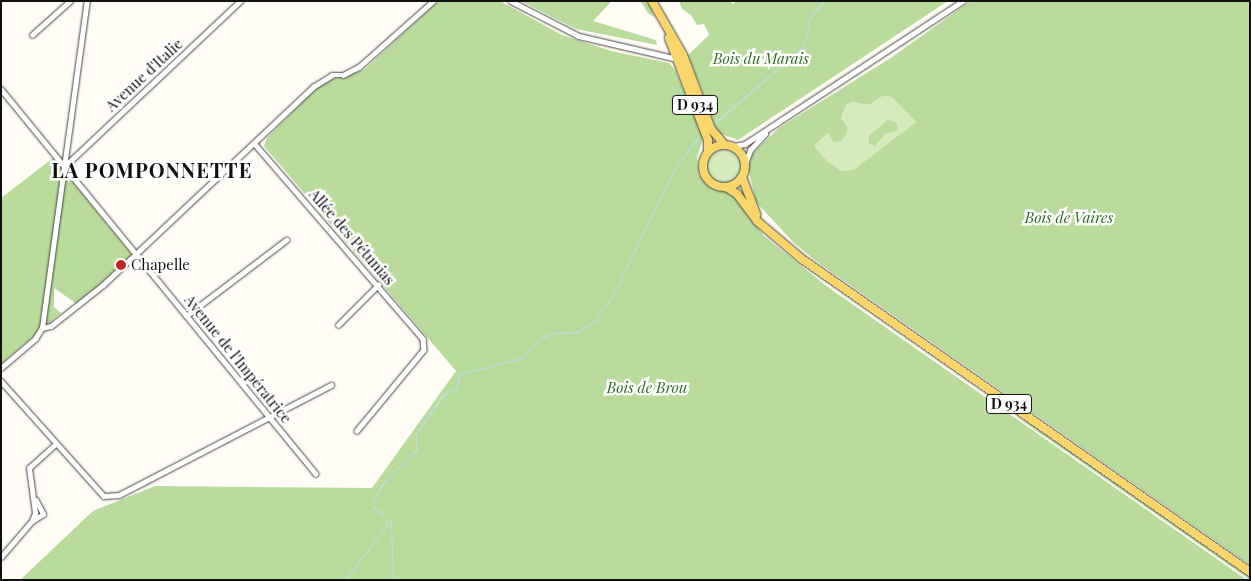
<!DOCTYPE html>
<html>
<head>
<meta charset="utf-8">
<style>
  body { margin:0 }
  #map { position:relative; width:1251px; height:581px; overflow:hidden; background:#fffdf5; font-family:"Playfair Display",serif }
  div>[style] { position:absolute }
  .green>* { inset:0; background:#d5ebbd }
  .round { border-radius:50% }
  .forest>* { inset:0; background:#b9dc9c }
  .stream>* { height:1px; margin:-0.5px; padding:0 0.5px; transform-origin:0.5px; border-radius:0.5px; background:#b9e0f7 }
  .roads { filter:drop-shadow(0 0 1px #444) drop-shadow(0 0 1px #444) }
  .minor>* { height:4.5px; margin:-2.25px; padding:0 2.25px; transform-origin:2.25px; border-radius:2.25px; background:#fff }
  .primary>* { height:8px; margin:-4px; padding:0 4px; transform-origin:4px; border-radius:4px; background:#f9d66b }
  .primary>.ring { margin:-4px; padding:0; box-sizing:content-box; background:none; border:8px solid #f9d66b; border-radius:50% }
  .dots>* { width:14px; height:14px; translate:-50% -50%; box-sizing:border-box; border:2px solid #fff; border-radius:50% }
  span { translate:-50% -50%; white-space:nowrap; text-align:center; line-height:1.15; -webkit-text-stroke:5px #fff; paint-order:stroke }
  .shield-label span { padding:1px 4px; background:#fff; border:1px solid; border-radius:4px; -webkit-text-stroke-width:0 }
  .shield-label { font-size:14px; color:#111; font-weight:700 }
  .park-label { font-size:15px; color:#2f6b1f; font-style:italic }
  .street-label { font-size:15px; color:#111 }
  .poi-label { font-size:15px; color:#111 }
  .left { translate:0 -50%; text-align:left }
  .district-label { font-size:20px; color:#111; font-weight:700; letter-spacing:1px }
  .frame { position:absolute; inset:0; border:2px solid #111; pointer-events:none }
</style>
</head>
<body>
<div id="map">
  <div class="green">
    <i style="clip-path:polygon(883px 96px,892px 97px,916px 122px,853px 170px,842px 171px,828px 162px,814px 146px,828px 133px,841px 141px,846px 135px,848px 127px,841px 118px,846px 105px,852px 102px,869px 105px)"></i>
    <i class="round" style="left:706px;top:147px;width:36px;height:36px"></i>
    <i style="clip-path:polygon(1015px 416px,1035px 426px,1250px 575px,1250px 580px)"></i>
  </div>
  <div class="forest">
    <i style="clip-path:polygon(438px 1px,500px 1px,562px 35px,611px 51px,669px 63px,675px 70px,704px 136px,697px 157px,699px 175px,707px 183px,733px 194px,764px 236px,825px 285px,1247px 580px,20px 580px,93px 511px,155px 486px,372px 488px,456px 371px,264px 146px,267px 138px,317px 87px,330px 80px,364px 70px)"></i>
    <i style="clip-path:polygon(521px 1px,612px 1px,593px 21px,656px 40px,657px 45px,576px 29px)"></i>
    <i style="clip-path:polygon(640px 1px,649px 1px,654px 17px,648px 13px)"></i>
    <i style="clip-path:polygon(679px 1px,729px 1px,733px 4px,736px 1px,948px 1px,738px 140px,718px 133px,688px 55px,709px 35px,704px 24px,697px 25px,691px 15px,682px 9px)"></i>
    <i style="clip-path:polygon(evenodd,971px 1px,1250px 1px,1250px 565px,816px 261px,793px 242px,756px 202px,748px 168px,752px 154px,779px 128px,892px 57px,971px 1px,883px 96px,892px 97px,916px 122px,853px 170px,842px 171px,828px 162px,814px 146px,828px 133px,834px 142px,841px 141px,846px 135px,848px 127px,841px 118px,846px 105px,852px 102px,869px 105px,883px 96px)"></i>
    <i style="clip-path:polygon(888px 120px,897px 123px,897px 131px,885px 134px,875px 146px,869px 144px,869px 136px)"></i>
    <i style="clip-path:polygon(53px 158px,133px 256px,77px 304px,54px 288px,54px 307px,61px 313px,1px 364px,1px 198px)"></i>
  </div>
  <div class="stream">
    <i style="left:716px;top:122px;width:116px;rotate:-40.8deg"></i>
    <i style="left:804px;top:46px;width:29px;rotate:-78deg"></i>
    <i style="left:810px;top:18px;width:22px;rotate:-51deg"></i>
    <i style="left:374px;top:499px;width:20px;rotate:-60deg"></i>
    <i style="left:384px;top:482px;width:45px;rotate:-45deg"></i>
    <i style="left:416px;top:450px;width:16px;rotate:-90deg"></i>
    <i style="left:416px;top:434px;width:47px;rotate:-55.3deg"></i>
    <i style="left:443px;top:395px;width:15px;rotate:-28deg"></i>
    <i style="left:456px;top:388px;width:15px;rotate:-74deg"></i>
    <i style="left:460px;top:374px;width:64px;rotate:-14.5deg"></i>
    <i style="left:522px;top:358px;width:28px;rotate:-45deg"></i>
    <i style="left:542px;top:338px;width:12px;rotate:-24deg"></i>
    <i style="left:553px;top:333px;width:25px;rotate:-2deg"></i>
    <i style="left:578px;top:332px;width:19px;rotate:-35deg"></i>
    <i style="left:594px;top:321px;width:30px;rotate:-53deg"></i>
    <i style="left:612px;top:297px;width:144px;rotate:-64deg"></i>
    <i style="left:675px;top:168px;width:38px;rotate:-53deg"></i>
    <i style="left:372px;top:506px;width:16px;rotate:38deg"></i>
    <i style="left:391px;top:522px;width:56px;rotate:88deg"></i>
    <i style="left:393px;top:578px;width:5px;rotate:22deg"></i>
    <i style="left:345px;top:580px;width:76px;rotate:-52.5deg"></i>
  </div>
  <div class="roads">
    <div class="minor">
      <i style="left:511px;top:1px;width:76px;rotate:27.2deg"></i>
      <i style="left:579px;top:36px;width:102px;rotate:13.1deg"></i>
      <i style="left:32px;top:35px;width:51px;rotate:-41.8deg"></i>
      <i style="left:1px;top:89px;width:497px;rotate:50.7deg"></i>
      <i style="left:254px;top:143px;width:259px;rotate:49.2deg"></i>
      <i style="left:423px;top:339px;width:11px;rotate:85deg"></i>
      <i style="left:424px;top:350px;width:105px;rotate:129.6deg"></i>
      <i style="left:733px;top:146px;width:12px;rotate:-9deg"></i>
      <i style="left:745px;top:144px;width:261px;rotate:-33.3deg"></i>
      <i style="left:745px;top:164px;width:15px;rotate:-70deg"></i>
      <i style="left:750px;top:150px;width:22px;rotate:-47deg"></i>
      <i style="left:64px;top:167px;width:242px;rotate:-43.3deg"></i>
      <i style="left:186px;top:316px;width:126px;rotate:-37.2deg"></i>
      <i style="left:338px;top:325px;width:57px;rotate:-45deg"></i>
      <i style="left:42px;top:328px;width:9px;rotate:-13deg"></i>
      <i style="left:51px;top:326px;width:66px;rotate:-38.3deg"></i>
      <i style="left:103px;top:285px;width:289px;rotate:-43.3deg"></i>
      <i style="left:313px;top:87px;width:22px;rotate:-32deg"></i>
      <i style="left:332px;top:75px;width:11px"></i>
      <i style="left:343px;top:75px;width:18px;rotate:-27deg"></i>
      <i style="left:359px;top:67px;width:99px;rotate:-41.7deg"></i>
      <i style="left:1px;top:368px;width:45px;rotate:-40.5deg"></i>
      <i style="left:35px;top:339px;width:13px;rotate:-58deg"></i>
      <i style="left:42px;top:328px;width:330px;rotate:-82.2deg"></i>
      <i style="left:1px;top:381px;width:154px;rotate:48.2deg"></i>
      <i style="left:104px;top:496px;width:15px;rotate:-4deg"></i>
      <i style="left:119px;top:495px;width:239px;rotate:-27.4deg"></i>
      <i style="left:32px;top:521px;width:13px;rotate:-32deg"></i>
      <i style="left:43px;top:514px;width:15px;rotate:-118deg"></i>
      <i style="left:1px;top:557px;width:48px;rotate:-49.3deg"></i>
      <i style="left:32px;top:521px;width:9px;rotate:-69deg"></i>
      <i style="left:35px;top:513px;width:45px;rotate:-97.6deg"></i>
      <i style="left:29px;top:468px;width:36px;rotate:-42deg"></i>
    </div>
    <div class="primary">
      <i style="left:652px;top:1px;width:62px;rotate:60.1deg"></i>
      <i style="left:683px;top:55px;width:79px;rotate:69.3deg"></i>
      <i style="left:711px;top:129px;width:20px;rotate:49deg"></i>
      <i style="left:669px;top:38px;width:109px;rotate:69.1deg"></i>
      <i style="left:708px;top:140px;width:11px;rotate:90deg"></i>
      <i class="ring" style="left:703px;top:145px;width:34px;height:34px"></i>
      <i style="left:742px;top:177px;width:40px;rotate:69deg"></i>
      <i style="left:726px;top:187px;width:13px;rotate:32deg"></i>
      <i style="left:737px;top:194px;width:34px;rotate:53deg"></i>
      <i style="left:757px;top:221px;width:59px;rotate:40.2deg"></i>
      <i style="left:802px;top:259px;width:547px;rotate:34.94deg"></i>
    </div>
  </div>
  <div class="dots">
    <i style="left:121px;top:265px;background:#c4262e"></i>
  </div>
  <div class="shield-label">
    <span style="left:695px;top:105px">D 934</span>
    <span style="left:1009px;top:404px">D 934</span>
  </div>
  <div class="park-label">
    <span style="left:761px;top:59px">Bois du Marais</span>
    <span style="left:1069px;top:218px">Bois de Vaires</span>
    <span style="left:647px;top:388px">Bois de Brou</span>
  </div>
  <div class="street-label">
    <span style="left:144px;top:75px;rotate:-43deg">Avenue d'Italie</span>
    <span style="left:352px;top:237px;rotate:49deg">Allée des Pétunias</span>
    <span style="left:238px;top:359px;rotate:51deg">Avenue de l'Impératrice</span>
  </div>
  <div class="poi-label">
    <span class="left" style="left:131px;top:265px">Chapelle</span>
  </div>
  <div class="district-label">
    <span style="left:152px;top:169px">LA POMPONNETTE</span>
  </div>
  <div class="frame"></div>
</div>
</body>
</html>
